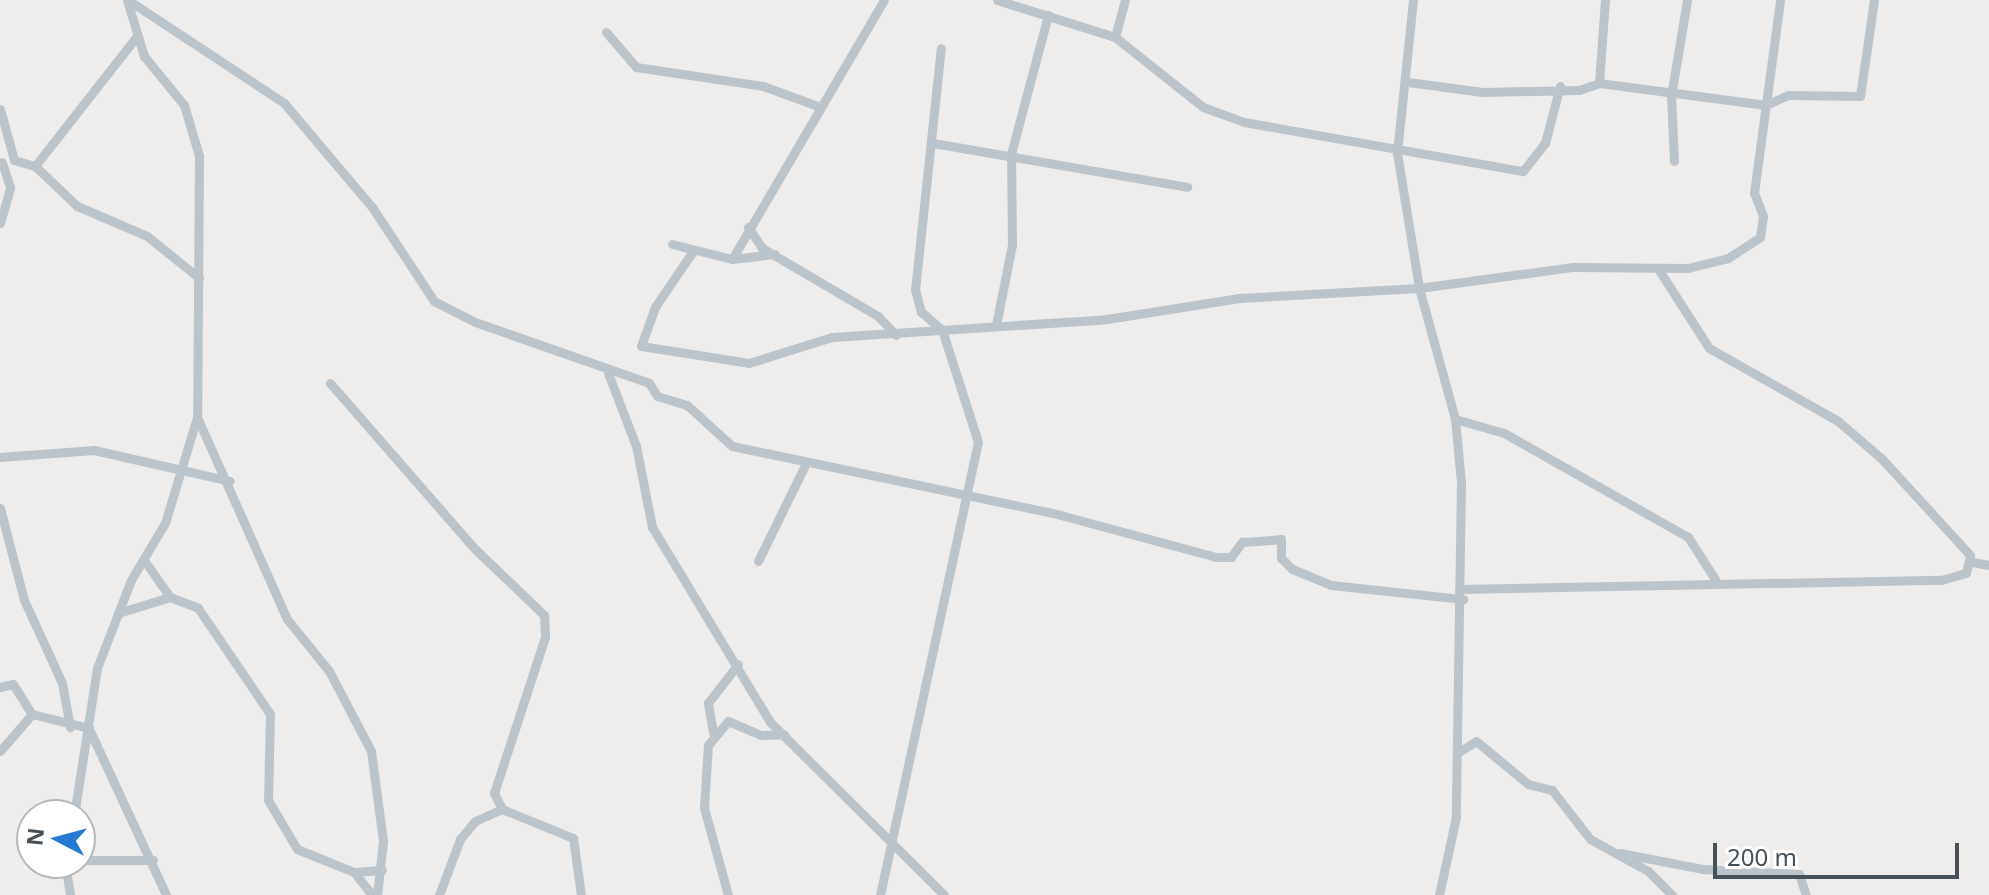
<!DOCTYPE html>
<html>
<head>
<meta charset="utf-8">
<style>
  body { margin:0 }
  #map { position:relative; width:1989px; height:895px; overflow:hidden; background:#efecec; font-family:"Noto Sans",sans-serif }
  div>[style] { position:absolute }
  .minor>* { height:9px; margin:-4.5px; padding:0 4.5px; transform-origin:4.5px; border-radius:4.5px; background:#bbc4cb }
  span { translate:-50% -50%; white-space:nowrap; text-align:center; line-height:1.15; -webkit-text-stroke:6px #fff; paint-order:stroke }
  .north { position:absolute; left:16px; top:799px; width:80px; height:80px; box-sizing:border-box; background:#fff; border:2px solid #b5b9bc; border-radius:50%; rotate:276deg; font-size:22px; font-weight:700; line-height:32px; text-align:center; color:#465058 }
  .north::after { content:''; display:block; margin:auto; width:28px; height:36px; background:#247ad0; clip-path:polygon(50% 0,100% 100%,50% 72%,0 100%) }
  .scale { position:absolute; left:1713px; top:843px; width:246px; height:36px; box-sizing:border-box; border:4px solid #465058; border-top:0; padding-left:10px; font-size:24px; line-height:28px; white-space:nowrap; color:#465058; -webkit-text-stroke:6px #fff; paint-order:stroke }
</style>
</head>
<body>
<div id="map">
  <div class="minor">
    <i style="left:127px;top:0;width:59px;rotate:73.1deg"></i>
    <i style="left:144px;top:56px;width:63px;rotate:50.8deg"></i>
    <i style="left:184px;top:105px;width:53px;rotate:73.6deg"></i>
    <i style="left:199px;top:156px;width:261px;rotate:90.4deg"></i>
    <i style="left:197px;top:417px;width:221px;rotate:66deg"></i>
    <i style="left:287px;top:619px;width:67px;rotate:51.1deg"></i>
    <i style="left:329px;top:671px;width:90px;rotate:62.3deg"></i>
    <i style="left:371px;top:751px;width:91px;rotate:82.4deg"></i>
    <i style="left:383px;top:841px;width:54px;rotate:96.3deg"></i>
    <i style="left:128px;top:0;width:187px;rotate:33.4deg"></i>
    <i style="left:284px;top:103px;width:136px;rotate:49.8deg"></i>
    <i style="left:372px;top:207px;width:113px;rotate:56.6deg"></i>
    <i style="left:434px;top:301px;width:46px;rotate:27.1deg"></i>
    <i style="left:475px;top:322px;width:184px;rotate:19.3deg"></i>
    <i style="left:649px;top:383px;width:15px;rotate:58deg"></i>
    <i style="left:657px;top:396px;width:31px;rotate:17deg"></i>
    <i style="left:687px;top:405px;width:61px;rotate:42.3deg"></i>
    <i style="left:732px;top:446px;width:328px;rotate:11.8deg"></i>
    <i style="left:1053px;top:513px;width:169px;rotate:15.1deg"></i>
    <i style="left:1216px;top:557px;width:15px"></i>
    <i style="left:1231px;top:557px;width:19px;rotate:-54deg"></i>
    <i style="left:1242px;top:542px;width:39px;rotate:-4deg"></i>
    <i style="left:1281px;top:539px;width:19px;rotate:90deg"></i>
    <i style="left:1281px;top:558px;width:16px;rotate:45deg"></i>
    <i style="left:1292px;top:569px;width:42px;rotate:22.3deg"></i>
    <i style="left:1331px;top:585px;width:133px;rotate:6.1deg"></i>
    <i style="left:997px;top:0;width:124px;rotate:17.4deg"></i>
    <i style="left:1115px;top:37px;width:38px;rotate:-75deg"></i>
    <i style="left:1413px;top:0;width:154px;rotate:96deg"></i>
    <i style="left:1397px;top:153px;width:137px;rotate:80.7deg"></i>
    <i style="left:1419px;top:288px;width:136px;rotate:74.6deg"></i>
    <i style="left:1455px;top:419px;width:64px;rotate:84.6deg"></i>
    <i style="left:1461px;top:483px;width:334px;rotate:90.9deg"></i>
    <i style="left:1456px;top:817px;width:80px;rotate:102.3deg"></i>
    <i style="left:606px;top:32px;width:46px;rotate:49.4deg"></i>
    <i style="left:636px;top:67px;width:128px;rotate:8.5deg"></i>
    <i style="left:763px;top:86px;width:59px;rotate:20deg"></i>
    <i style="left:1115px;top:37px;width:112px;rotate:38.5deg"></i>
    <i style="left:1203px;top:107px;width:44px;rotate:20.1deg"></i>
    <i style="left:1244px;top:122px;width:283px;rotate:10deg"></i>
    <i style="left:1523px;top:171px;width:36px;rotate:-52deg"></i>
    <i style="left:1545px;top:143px;width:59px;rotate:-75.3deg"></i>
    <i style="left:1408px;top:82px;width:75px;rotate:7.7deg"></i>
    <i style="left:1482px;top:92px;width:97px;rotate:-1.2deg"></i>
    <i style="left:1579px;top:90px;width:21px;rotate:-19deg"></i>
    <i style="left:1599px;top:83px;width:167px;rotate:7.5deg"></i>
    <i style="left:1765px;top:105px;width:25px;rotate:-23deg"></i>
    <i style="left:1788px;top:95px;width:72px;rotate:0.8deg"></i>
    <i style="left:1860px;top:96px;width:97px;rotate:-81.7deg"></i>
    <i style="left:1599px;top:83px;width:83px;rotate:-85.9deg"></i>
    <i style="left:0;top:109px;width:53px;rotate:74.6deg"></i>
    <i style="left:14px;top:160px;width:22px;rotate:16deg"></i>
    <i style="left:35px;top:166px;width:58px;rotate:43.6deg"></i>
    <i style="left:77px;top:206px;width:76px;rotate:23.2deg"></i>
    <i style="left:147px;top:236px;width:67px;rotate:38.9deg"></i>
    <i style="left:933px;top:143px;width:258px;rotate:9.8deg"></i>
    <i style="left:1674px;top:161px;width:65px;rotate:-92.6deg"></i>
    <i style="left:1671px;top:96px;width:97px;rotate:-80.5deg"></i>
    <i style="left:35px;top:166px;width:164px;rotate:-51.9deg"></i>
    <i style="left:0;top:223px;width:37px;rotate:-74deg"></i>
    <i style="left:10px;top:187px;width:26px;rotate:-108deg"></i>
    <i style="left:748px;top:227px;width:25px;rotate:56deg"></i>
    <i style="left:762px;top:248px;width:134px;rotate:30.4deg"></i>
    <i style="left:878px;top:316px;width:26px;rotate:47deg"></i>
    <i style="left:672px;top:244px;width:62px;rotate:14deg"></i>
    <i style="left:732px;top:259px;width:43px;rotate:-6.6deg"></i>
    <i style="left:693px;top:251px;width:68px;rotate:124.2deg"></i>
    <i style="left:655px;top:307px;width:41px;rotate:109.7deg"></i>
    <i style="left:641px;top:346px;width:109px;rotate:8.9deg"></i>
    <i style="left:749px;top:363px;width:87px;rotate:-17.4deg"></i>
    <i style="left:832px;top:337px;width:276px;rotate:-3.7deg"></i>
    <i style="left:1107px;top:319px;width:134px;rotate:-9deg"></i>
    <i style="left:1239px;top:298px;width:180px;rotate:-3.2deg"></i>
    <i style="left:1419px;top:288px;width:154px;rotate:-7.8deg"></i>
    <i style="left:1572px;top:267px;width:116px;rotate:0.5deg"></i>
    <i style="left:1688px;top:268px;width:41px;rotate:-14deg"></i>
    <i style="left:1728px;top:258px;width:38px;rotate:-33deg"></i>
    <i style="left:1760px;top:237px;width:21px;rotate:-82deg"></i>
    <i style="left:1763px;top:216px;width:25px;rotate:-111deg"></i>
    <i style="left:1754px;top:193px;width:195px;rotate:-82.3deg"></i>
    <i style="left:732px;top:259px;width:300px;rotate:-59.6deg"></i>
    <i style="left:996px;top:325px;width:82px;rotate:-78.7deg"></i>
    <i style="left:1012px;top:245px;width:91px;rotate:-90.6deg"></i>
    <i style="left:1011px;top:154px;width:144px;rotate:-75.1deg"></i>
    <i style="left:608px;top:373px;width:78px;rotate:69deg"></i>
    <i style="left:636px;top:446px;width:83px;rotate:78.8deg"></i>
    <i style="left:652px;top:527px;width:228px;rotate:58.8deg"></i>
    <i style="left:770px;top:722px;width:245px;rotate:44.8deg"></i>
    <i style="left:330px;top:383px;width:220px;rotate:48.9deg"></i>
    <i style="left:475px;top:549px;width:95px;rotate:43.7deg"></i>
    <i style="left:544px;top:615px;width:22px;rotate:87deg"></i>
    <i style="left:545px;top:637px;width:164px;rotate:108.1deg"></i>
    <i style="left:494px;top:793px;width:18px;rotate:63deg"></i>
    <i style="left:502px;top:809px;width:77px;rotate:22.2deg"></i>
    <i style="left:573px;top:838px;width:58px;rotate:82deg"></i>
    <i style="left:1455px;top:419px;width:51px;rotate:15.9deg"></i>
    <i style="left:1504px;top:433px;width:211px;rotate:29.5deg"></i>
    <i style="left:1688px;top:537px;width:50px;rotate:57.3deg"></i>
    <i style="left:0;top:457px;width:94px;rotate:-4.3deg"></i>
    <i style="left:94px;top:450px;width:139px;rotate:12.8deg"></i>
    <i style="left:0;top:508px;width:95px;rotate:75.4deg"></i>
    <i style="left:24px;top:600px;width:91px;rotate:65.4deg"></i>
    <i style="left:62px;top:683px;width:45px;rotate:79.7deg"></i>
    <i style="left:758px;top:561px;width:105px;rotate:-63.9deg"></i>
    <i style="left:1972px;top:562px;width:17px;rotate:10deg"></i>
    <i style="left:146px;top:563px;width:42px;rotate:54.8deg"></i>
    <i style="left:170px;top:597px;width:30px;rotate:21deg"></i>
    <i style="left:198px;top:608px;width:128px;rotate:55.8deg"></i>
    <i style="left:270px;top:714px;width:86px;rotate:91.3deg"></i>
    <i style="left:268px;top:800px;width:57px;rotate:59.4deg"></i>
    <i style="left:297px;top:849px;width:61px;rotate:22deg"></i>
    <i style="left:354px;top:872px;width:28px;rotate:-4deg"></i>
    <i style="left:1459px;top:589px;width:482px;rotate:-1.1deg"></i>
    <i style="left:1941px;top:580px;width:26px;rotate:-16deg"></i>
    <i style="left:1966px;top:573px;width:18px;rotate:-77deg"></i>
    <i style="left:1970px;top:555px;width:130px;rotate:-132.5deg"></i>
    <i style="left:1882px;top:459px;width:58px;rotate:-139.2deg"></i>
    <i style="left:1838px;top:421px;width:148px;rotate:-150.5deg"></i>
    <i style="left:1709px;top:348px;width:93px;rotate:-122.7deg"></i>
    <i style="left:118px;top:613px;width:54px;rotate:-17.1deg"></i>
    <i style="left:0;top:687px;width:13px;rotate:-13deg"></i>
    <i style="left:13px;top:684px;width:36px;rotate:58deg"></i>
    <i style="left:90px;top:731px;width:181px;rotate:65.1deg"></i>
    <i style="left:713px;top:732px;width:29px;rotate:-100deg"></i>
    <i style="left:708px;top:703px;width:49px;rotate:-52.4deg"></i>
    <i style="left:0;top:751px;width:49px;rotate:-49.1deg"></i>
    <i style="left:32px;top:714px;width:59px;rotate:13.8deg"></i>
    <i style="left:1457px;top:753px;width:22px;rotate:-32deg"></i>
    <i style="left:1476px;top:741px;width:67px;rotate:39.6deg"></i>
    <i style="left:1528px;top:784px;width:25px;rotate:14deg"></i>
    <i style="left:1552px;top:790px;width:62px;rotate:52.2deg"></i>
    <i style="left:1590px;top:839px;width:66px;rotate:28.9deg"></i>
    <i style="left:1648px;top:871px;width:34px;rotate:45deg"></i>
    <i style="left:74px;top:815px;width:149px;rotate:-81.1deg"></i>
    <i style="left:97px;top:668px;width:94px;rotate:-68.9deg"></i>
    <i style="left:131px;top:580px;width:66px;rotate:-59.2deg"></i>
    <i style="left:165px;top:523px;width:111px;rotate:-73.2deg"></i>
    <i style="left:1620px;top:853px;width:85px;rotate:10.9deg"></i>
    <i style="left:1703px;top:869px;width:96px;rotate:3deg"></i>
    <i style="left:1799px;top:874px;width:22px;rotate:72deg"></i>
    <i style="left:80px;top:860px;width:73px"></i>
    <i style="left:65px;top:863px;width:32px;rotate:81deg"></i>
    <i style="left:354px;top:872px;width:29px;rotate:52deg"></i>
    <i style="left:439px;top:895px;width:60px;rotate:-69.4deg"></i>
    <i style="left:460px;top:839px;width:23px;rotate:-50deg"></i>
    <i style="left:475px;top:821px;width:30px;rotate:-24deg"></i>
    <i style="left:728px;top:895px;width:90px;rotate:-105.4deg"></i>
    <i style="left:704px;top:808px;width:63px;rotate:-86.4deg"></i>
    <i style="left:708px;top:745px;width:31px;rotate:-50deg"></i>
    <i style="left:728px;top:721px;width:36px;rotate:23deg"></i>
    <i style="left:761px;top:735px;width:23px;rotate:-2deg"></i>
    <i style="left:880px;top:895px;width:463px;rotate:-77.8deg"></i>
    <i style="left:978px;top:442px;width:118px;rotate:-107.8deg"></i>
    <i style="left:942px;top:330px;width:28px;rotate:-139deg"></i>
    <i style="left:921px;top:312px;width:23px;rotate:-105deg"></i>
    <i style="left:915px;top:290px;width:243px;rotate:-83.9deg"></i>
  </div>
  <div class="north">N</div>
  <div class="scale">200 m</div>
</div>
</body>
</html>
